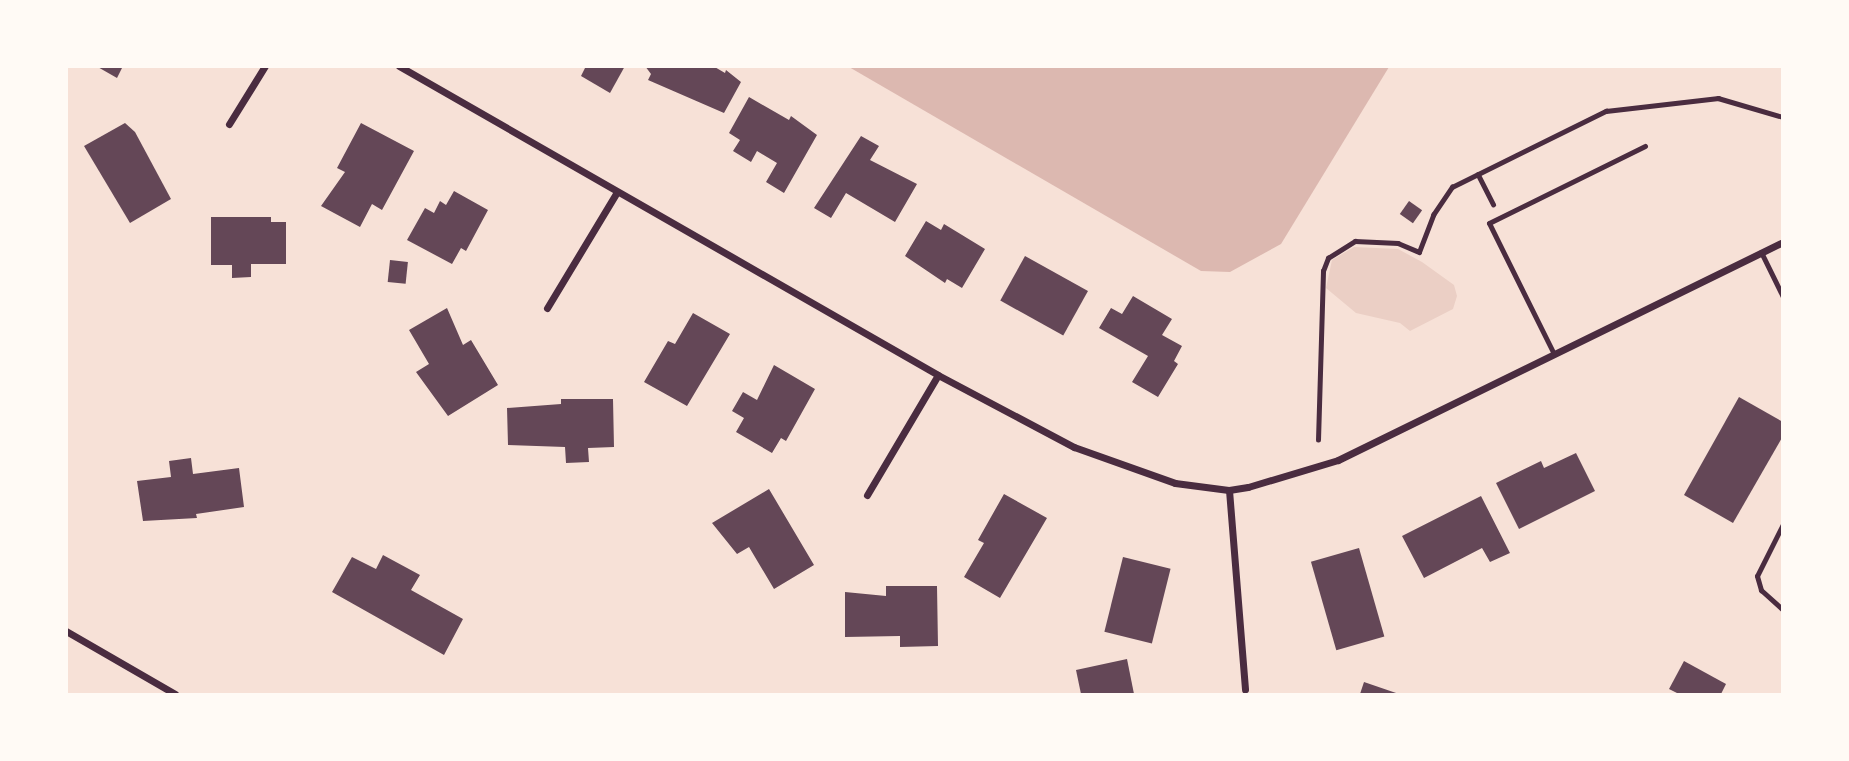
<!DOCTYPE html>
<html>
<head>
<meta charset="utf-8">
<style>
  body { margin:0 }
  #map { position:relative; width:1849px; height:761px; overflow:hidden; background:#f7e1d7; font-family:"DM Sans",sans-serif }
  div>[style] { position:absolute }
  .green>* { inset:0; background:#ebcfc5 }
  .water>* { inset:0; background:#dcb8b0 }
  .building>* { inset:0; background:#644757; transform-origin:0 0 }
  .path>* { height:4.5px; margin:-2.25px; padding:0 2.25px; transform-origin:2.25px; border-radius:2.25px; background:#4a2c40 }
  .service>* { height:5px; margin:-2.5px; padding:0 2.5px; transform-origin:2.5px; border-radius:2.5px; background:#4a2c40 }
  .minor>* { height:7px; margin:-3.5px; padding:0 3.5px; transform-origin:3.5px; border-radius:3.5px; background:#4a2c40 }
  span { translate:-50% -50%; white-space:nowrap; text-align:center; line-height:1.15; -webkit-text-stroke:7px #fffaf5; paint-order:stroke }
  .frame { position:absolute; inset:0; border:68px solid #fffaf5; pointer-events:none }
</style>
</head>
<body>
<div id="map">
  <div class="green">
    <i style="clip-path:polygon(1354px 247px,1398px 249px,1422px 262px,1454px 285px,1457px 296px,1453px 309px,1410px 331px,1400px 323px,1356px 313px,1326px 288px,1332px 260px)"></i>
  </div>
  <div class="water">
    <i style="clip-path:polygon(849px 67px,1389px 67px,1281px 244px,1230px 272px,1201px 271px)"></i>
  </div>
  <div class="building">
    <i style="clip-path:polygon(96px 66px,123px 66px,117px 78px)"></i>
    <i style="clip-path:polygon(586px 66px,625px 66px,610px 93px,581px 76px)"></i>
    <i style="clip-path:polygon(645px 66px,713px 66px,725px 73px,726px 70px,741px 82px,724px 113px,648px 80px,651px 74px)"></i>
    <i style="clip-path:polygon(749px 97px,789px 120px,791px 116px,817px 135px,784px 193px,766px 182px,777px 163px,757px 151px,751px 162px,733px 151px,740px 140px,729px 133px)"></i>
    <i style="clip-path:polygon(125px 123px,135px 132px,171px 199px,130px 223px,84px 146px)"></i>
    <i style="clip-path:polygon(361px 123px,414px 151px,382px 210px,372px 204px,360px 227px,321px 206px,345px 172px,337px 168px)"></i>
    <i style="clip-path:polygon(861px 136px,879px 146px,870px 160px,917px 184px,895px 222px,846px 193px,831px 218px,814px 208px)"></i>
    <i style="clip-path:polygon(454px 191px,488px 210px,466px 251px,461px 248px,452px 264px,407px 240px,425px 208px,434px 213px,440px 201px,446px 205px)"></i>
    <i style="left:1409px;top:201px;width:16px;height:16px;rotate:35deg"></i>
    <i style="clip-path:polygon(211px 217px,271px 217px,271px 222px,286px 222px,286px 264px,251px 264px,251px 277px,232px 278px,232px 265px,211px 265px)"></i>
    <i style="clip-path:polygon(926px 221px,941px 230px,944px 224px,985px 249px,962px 288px,947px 279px,945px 283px,905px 256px)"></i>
    <i style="left:1025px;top:256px;width:72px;height:51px;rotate:29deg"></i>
    <i style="left:390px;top:260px;width:18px;height:22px;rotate:6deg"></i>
    <i style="clip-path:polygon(1133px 296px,1172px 319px,1162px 335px,1182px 346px,1174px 361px,1178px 364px,1158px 397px,1132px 382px,1148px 356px,1099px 328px,1111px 308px,1122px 314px)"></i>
    <i style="clip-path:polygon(447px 308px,463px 345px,471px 340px,498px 385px,448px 416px,416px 372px,429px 364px,409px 330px)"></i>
    <i style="clip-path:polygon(693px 313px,730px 334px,687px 406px,644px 382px,668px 341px,675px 344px)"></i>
    <i style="clip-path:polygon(774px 365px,815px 389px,786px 441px,781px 438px,772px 453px,736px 432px,744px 418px,732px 411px,743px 392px,757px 400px)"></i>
    <i style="clip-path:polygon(1739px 397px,1783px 422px,1783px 436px,1733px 523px,1684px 495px)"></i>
    <i style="clip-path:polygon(561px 399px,613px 399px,614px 447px,588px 448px,589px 462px,566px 463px,565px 447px,508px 445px,507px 408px,561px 404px)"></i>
    <i style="clip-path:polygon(1576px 453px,1595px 491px,1519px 529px,1496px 483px,1541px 461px,1544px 468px)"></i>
    <i style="clip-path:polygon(191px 458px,193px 474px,239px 468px,244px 507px,196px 514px,197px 518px,143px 521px,137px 481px,171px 477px,169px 461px)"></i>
    <i style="clip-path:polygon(769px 489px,814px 565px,774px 589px,749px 547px,737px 554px,712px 523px)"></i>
    <i style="clip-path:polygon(1004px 494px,1047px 518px,1000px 598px,964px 577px,984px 543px,978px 540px)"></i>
    <i style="clip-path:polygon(1481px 496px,1510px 553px,1490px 562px,1482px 548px,1424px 578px,1402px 536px)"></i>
    <i style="left:1359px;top:548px;width:92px;height:50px;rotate:74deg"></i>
    <i style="clip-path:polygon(383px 555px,420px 575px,411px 590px,463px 619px,444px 655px,332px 592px,352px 557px,376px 569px)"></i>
    <i style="left:1123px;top:557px;width:49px;height:77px;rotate:14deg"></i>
    <i style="clip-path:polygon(886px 586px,937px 586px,938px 646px,900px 647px,900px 636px,845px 637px,845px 592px,886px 596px)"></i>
    <i style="clip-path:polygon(1127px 659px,1134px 694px,1081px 694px,1076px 670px)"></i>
    <i style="clip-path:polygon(1684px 661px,1726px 684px,1721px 694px,1679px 694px,1669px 689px)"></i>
    <i style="clip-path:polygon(1364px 682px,1399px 694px,1360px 694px)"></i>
  </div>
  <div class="path">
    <i style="left:1478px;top:174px;width:34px;rotate:63deg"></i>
    <i style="left:1318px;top:440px;width:169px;rotate:-88.3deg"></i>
    <i style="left:1323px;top:271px;width:14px;rotate:-69deg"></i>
    <i style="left:1328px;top:258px;width:32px;rotate:-32deg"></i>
    <i style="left:1355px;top:241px;width:43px;rotate:2.7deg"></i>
    <i style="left:1398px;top:243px;width:23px;rotate:23deg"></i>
    <i style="left:1419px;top:252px;width:40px;rotate:-69deg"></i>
    <i style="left:1433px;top:215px;width:34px;rotate:-56deg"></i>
    <i style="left:1452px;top:187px;width:172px;rotate:-26.3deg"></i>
    <i style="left:1606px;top:111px;width:113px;rotate:-6.6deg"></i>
    <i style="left:1718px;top:98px;width:68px;rotate:16.3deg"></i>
  </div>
  <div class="service">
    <i style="left:1761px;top:252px;width:50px;rotate:63.9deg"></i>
    <i style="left:1554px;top:354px;width:146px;rotate:-116.4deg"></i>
    <i style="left:1489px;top:223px;width:174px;rotate:-26.3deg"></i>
    <i style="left:1783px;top:524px;width:58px;rotate:116.6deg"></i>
    <i style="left:1757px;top:576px;width:15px;rotate:74deg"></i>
    <i style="left:1761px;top:590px;width:30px;rotate:42deg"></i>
  </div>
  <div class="minor">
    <i style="left:399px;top:66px;width:621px;rotate:29.82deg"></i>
    <i style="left:938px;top:375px;width:154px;rotate:27.9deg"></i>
    <i style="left:1074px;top:447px;width:107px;rotate:19.6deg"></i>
    <i style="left:1175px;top:483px;width:54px;rotate:7.4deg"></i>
    <i style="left:1229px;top:490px;width:19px;rotate:-9deg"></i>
    <i style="left:1248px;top:487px;width:94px;rotate:-16.7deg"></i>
    <i style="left:1338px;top:460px;width:496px;rotate:-26.1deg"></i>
    <i style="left:229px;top:124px;width:68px;rotate:-58.2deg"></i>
    <i style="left:547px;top:308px;width:135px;rotate:-58.9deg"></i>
    <i style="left:1229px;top:490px;width:200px;rotate:85.4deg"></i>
    <i style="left:867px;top:495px;width:139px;rotate:-59.4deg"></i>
    <i style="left:66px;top:631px;width:126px;rotate:30deg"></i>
  </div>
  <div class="frame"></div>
</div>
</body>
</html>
